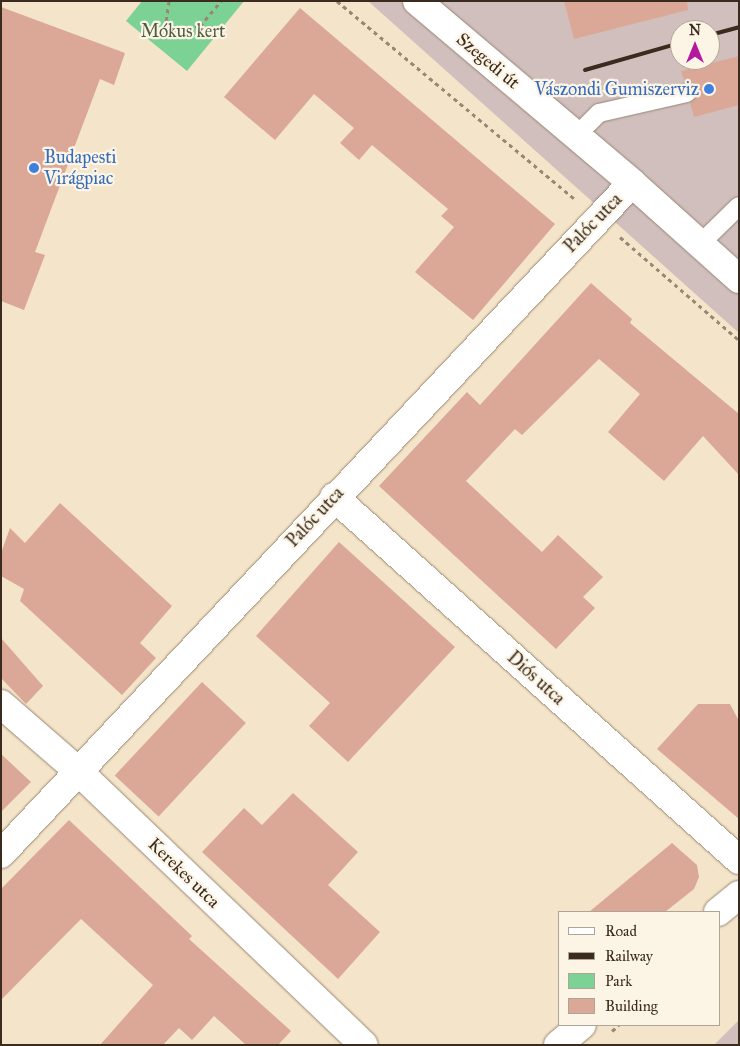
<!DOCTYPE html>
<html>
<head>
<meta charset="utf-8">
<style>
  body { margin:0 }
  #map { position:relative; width:740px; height:1046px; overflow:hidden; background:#f4e4c9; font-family:"IM FELL Great Primer",serif }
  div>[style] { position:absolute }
  .industrial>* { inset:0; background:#d1bfbe }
  .green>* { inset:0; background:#7cd295 }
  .building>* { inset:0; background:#dba898; transform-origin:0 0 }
  .path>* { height:3px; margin-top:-1.5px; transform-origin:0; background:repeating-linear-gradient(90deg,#988774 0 4px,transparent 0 8px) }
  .roads { filter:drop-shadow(0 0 1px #988774) drop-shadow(0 0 1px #988774) }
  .service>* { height:18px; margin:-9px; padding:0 9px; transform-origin:9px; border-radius:9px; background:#fff }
  .minor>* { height:28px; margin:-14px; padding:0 14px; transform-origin:14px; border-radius:14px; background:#fff }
  .rail>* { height:4px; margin:-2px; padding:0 2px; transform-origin:2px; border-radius:2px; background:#3b2a1e }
  .dots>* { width:14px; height:14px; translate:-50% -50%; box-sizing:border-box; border:2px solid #fcf5e5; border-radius:50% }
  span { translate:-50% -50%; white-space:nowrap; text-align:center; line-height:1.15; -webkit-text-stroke:4.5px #fcf5e5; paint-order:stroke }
  .park-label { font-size:18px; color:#4e5c42 }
  .street-label { font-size:18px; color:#3b2a1e }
  .shop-label { font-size:18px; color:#366cbe }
  .right { translate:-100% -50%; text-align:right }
  .left { translate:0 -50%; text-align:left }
  .frame { position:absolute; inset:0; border:2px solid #3b2a1e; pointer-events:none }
  .legend { position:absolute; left:558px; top:911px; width:162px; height:115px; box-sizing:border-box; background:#fcf5e5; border:1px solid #afa495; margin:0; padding:6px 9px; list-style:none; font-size:15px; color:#3b2a1e }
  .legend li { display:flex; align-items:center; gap:10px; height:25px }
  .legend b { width:25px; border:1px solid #afa495 }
  .north { position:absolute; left:670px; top:20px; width:50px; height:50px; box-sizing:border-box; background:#fcf5e5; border:1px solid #afa495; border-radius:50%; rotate:0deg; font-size:14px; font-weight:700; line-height:20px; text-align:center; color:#3b2a1e }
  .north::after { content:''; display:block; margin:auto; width:18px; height:22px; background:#b5179e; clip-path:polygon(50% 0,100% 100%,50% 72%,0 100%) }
</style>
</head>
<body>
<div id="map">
  <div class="industrial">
    <i style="clip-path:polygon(evenodd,368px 1px,739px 1px,739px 333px,368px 1px,680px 30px,710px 30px,710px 60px,680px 60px,680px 30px)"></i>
    <i style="clip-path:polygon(739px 1020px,739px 1045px,714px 1045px)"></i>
  </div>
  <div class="green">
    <i style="clip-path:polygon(142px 1px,244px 1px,187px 71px,126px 21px)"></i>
  </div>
  <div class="building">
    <i style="clip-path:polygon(564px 1px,687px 1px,688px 10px,574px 39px)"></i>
    <i style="clip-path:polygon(1px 7px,125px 53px,114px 85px,100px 79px,35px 252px,45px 255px,24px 310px,1px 301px)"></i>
    <i style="clip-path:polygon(300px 8px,555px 224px,473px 320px,415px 272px,454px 227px,441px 216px,448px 209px,372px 145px,359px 160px,340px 143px,354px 128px,314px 94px,275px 140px,224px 97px)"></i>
    <i style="clip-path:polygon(739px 56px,739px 105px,694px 117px,690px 103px,697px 97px,697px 90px,691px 83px,685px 83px,681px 71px)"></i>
    <i style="clip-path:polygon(591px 283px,632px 319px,630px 323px,739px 414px,739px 475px,703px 436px,664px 481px,608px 432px,640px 394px,599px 359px,522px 435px,515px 429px,466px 481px,542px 552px,558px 535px,603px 577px,583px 597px,595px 608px,556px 649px,379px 486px,467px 392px,480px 405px)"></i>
    <i style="clip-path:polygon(60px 503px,172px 606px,140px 643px,156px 658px,122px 695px,20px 601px,24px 589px,1px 576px,1px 553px,10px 528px,25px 543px)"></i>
    <i style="clip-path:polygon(339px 542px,455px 647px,348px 762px,309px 726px,330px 703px,256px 636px)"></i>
    <i style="clip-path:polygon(1px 638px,43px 686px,26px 704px,1px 678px)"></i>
    <i style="left:202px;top:682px;width:60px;height:128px;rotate:43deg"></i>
    <i style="clip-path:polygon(698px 704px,730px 704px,739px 721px,739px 819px,657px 749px)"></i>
    <i style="clip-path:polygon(1px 754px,31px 782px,1px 812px)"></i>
    <i style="clip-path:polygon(293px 793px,358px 852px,328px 885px,380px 932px,338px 979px,202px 852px,244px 808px,262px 825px)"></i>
    <i style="clip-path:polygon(69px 820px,192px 936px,189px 939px,291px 1031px,278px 1045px,246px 1045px,214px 1016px,192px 1040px,179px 1028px,163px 1045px,100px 1045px,153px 985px,81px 919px,1px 1000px,1px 889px)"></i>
    <i style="clip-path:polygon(672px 843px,697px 865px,699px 877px,694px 889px,665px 912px,589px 912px)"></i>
  </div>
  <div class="path">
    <i style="left:169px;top:1px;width:21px;rotate:98deg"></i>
    <i style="left:166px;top:22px;width:7px;rotate:63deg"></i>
    <i style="left:169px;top:28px;width:11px;rotate:15deg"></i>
    <i style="left:180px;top:31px;width:21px;rotate:-14deg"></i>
    <i style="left:200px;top:26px;width:33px;rotate:-50deg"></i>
    <i style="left:337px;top:1px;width:310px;rotate:39.8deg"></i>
    <i style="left:620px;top:237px;width:157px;rotate:40.9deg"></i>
    <i style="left:612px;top:1031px;width:9px;rotate:-41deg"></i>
  </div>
  <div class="roads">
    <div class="service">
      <i style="left:576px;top:136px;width:33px;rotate:-45deg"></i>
      <i style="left:599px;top:113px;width:90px;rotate:-12.8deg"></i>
      <i style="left:700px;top:244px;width:54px;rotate:-44.3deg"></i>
    </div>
    <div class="minor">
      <i style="left:417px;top:1px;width:282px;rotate:40.2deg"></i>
      <i style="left:632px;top:183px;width:144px;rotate:41.9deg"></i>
      <i style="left:334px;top:497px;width:544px;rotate:41.87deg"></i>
      <i style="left:1px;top:704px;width:101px;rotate:41deg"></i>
      <i style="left:77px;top:770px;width:397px;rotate:43.8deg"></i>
      <i style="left:1px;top:854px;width:921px;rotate:-46.76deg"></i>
      <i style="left:718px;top:912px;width:27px;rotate:-39deg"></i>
      <i style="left:558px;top:1045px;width:31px;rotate:-40deg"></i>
    </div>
  </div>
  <div class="rail">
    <i style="left:710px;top:35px;width:30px;rotate:-15deg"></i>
    <i style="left:585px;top:70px;width:99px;rotate:-15.9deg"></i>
  </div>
  <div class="dots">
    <i style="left:709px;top:89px;background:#3f7fe0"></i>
    <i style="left:34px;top:168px;background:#3f7fe0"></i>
  </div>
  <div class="park-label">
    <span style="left:183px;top:31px">Mókus kert</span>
  </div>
  <div class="street-label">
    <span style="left:488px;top:61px;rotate:40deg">Szegedi út</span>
    <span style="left:593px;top:223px;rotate:-46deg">Palóc utca</span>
    <span style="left:315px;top:517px;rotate:-47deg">Palóc utca</span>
    <span style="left:536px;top:678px;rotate:42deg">Diós utca</span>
    <span style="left:184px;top:873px;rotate:44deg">Kerekes utca</span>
  </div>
  <div class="shop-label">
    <span class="right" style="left:699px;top:89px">Vászondi Gumiszerviz</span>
    <span class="left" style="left:44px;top:168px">Budapesti<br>Virágpiac</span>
  </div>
  <div class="frame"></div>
  <ul class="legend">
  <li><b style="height:6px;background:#fff"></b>Road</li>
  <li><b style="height:6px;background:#3b2a1e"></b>Railway</li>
  <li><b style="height:14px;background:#7cd295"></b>Park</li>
  <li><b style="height:14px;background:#dba898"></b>Building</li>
  </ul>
  <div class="north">N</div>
</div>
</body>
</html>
